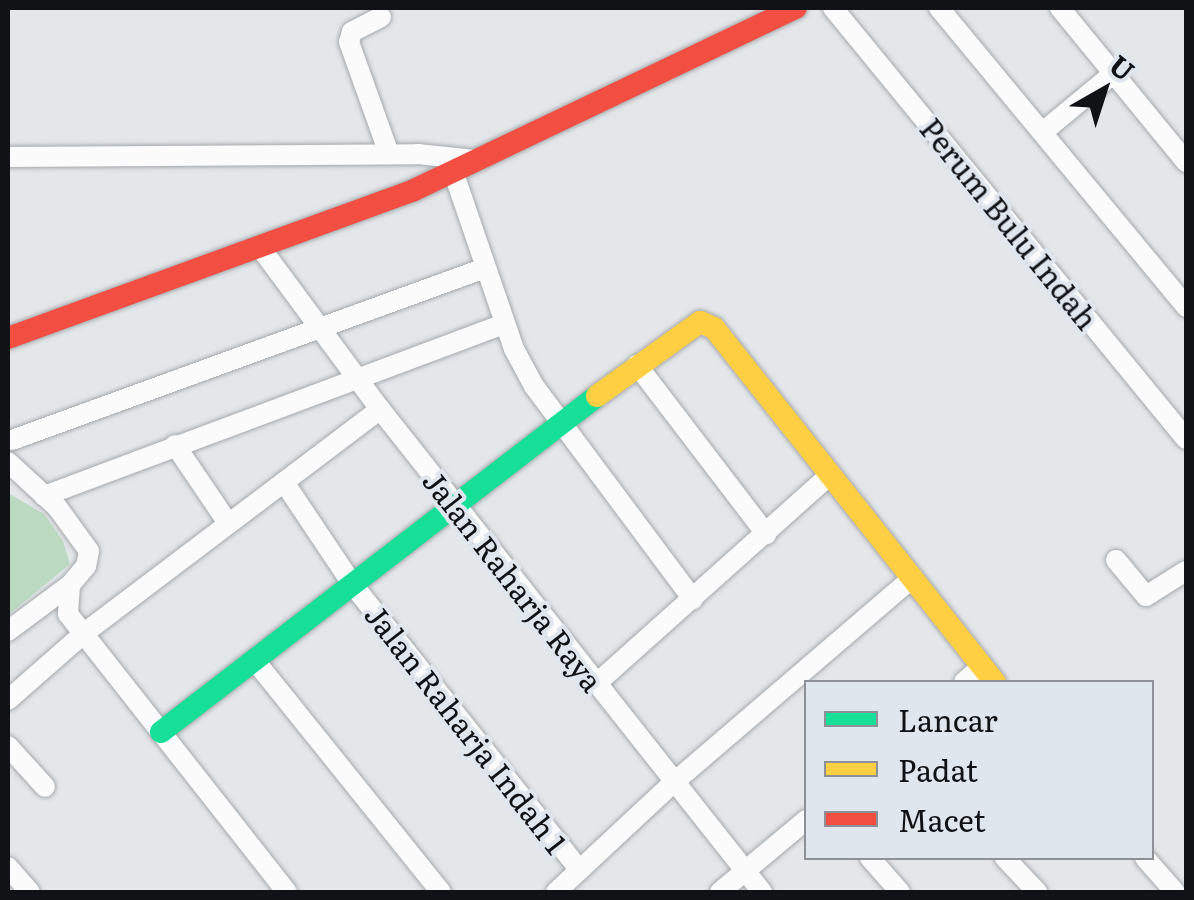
<!DOCTYPE html>
<html>
<head>
<meta charset="utf-8">
<style>
  body { margin:0 }
  #map { position:relative; width:1194px; height:900px; overflow:hidden; background:#e4e7ea; font-family:Literata,serif }
  div>[style] { position:absolute }
  .green>* { inset:0; background:#bcdac2 }
  .roads { filter:drop-shadow(0 0 2px #a6a9ac) drop-shadow(0 0 2px #a6a9ac) }
  .street>* { height:20px; margin:-10px; padding:0 10px; transform-origin:10px; border-radius:10px; background:#fbfbfc }
  .fast>* { height:22px; margin:-11px; padding:0 11px; transform-origin:11px; border-radius:11px; background:#16e098 }
  .slow>* { height:22px; margin:-11px; padding:0 11px; transform-origin:11px; border-radius:11px; background:#ffcf43 }
  .jam>* { height:22px; margin:-11px; padding:0 11px; transform-origin:11px; border-radius:11px; background:#f24e42 }
  span { translate:-50% -50%; white-space:nowrap; text-align:center; line-height:1.15; -webkit-text-stroke:8px #e0e6ee; paint-order:stroke }
  .street-label { font-size:30px; color:#101215 }
  .frame { position:absolute; inset:0; border:10px solid #101215; pointer-events:none }
  .legend { position:absolute; left:804px; top:680px; width:350px; height:180px; box-sizing:border-box; background:#e0e6ee; border:2px solid #8d9197; margin:0; padding:12px 18px; list-style:none; font-size:30px; color:#101215 }
  .legend li { display:flex; align-items:center; gap:20px; height:50px }
  .legend b { width:50px; border:2px solid #8d9197 }
  .north { position:absolute; left:1054px; top:40px; width:100px; height:100px; -webkit-text-stroke:8px #e0e6ee; paint-order:stroke; rotate:39deg; font-size:28px; font-weight:700; line-height:40px; text-align:center; color:#101215 }
  .north::after { content:''; display:block; margin:auto; width:35px; height:45px; background:#101215; clip-path:polygon(50% 0,100% 100%,50% 72%,0 100%) }
</style>
</head>
<body>
<div id="map">
  <div class="green">
    <i style="clip-path:polygon(8px 493px,44px 514px,63px 541px,70px 564px,8px 615px)"></i>
  </div>
  <div class="roads">
    <div class="street">
      <i style="left:833px;top:8px;width:557px;rotate:50.68deg"></i>
      <i style="left:939px;top:8px;width:388px;rotate:50.4deg"></i>
      <i style="left:1060px;top:8px;width:199px;rotate:50.7deg"></i>
      <i style="left:381px;top:17px;width:33px;rotate:153deg"></i>
      <i style="left:352px;top:32px;width:10px;rotate:107deg"></i>
      <i style="left:349px;top:42px;width:119px;rotate:70.3deg"></i>
      <i style="left:1044px;top:131px;width:91px;rotate:-39.6deg"></i>
      <i style="left:8px;top:157px;width:410px;rotate:-0.4deg"></i>
      <i style="left:418px;top:154px;width:57px;rotate:6deg"></i>
      <i style="left:453px;top:171px;width:188px;rotate:71.1deg"></i>
      <i style="left:514px;top:349px;width:42px;rotate:61.6deg"></i>
      <i style="left:534px;top:386px;width:266px;rotate:53.3deg"></i>
      <i style="left:260px;top:247px;width:202px;rotate:53.5deg"></i>
      <i style="left:380px;top:409px;width:616px;rotate:51.66deg"></i>
      <i style="left:637px;top:365px;width:213px;rotate:52.6deg"></i>
      <i style="left:12px;top:440px;width:503px;rotate:-19.98deg"></i>
      <i style="left:175px;top:445px;width:94px;rotate:55.8deg"></i>
      <i style="left:8px;top:462px;width:67px;rotate:42.6deg"></i>
      <i style="left:57px;top:507px;width:54px;rotate:54deg"></i>
      <i style="left:89px;top:551px;width:15px;rotate:101deg"></i>
      <i style="left:86px;top:566px;width:25px;rotate:130deg"></i>
      <i style="left:70px;top:585px;width:29px;rotate:94deg"></i>
      <i style="left:68px;top:614px;width:354px;rotate:51.8deg"></i>
      <i style="left:284px;top:482px;width:124px;rotate:56.2deg"></i>
      <i style="left:353px;top:585px;width:364px;rotate:51.5deg"></i>
      <i style="left:44px;top:496px;width:492px;rotate:-20.5deg"></i>
      <i style="left:1116px;top:560px;width:47px;rotate:50.2deg"></i>
      <i style="left:1146px;top:596px;width:47px;rotate:-32deg"></i>
      <i style="left:8px;top:631px;width:77px;rotate:-36.6deg"></i>
      <i style="left:256px;top:662px;width:295px;rotate:51.2deg"></i>
      <i style="left:964px;top:682px;width:23px;rotate:-41deg"></i>
      <i style="left:596px;top:684px;width:315px;rotate:-41.8deg"></i>
      <i style="left:8px;top:700px;width:100px;rotate:-41.3deg"></i>
      <i style="left:83px;top:634px;width:373px;rotate:-37.1deg"></i>
      <i style="left:8px;top:746px;width:55px;rotate:47.9deg"></i>
      <i style="left:870px;top:858px;width:45px;rotate:48.6deg"></i>
      <i style="left:1005px;top:858px;width:47px;rotate:46.7deg"></i>
      <i style="left:1145px;top:858px;width:45px;rotate:48.6deg"></i>
      <i style="left:8px;top:867px;width:33px;rotate:49deg"></i>
      <i style="left:556px;top:892px;width:158px;rotate:-43deg"></i>
      <i style="left:672px;top:784px;width:315px;rotate:-40.6deg"></i>
      <i style="left:720px;top:892px;width:112px;rotate:-39.9deg"></i>
    </div>
    <div class="fast">
      <i style="left:161px;top:732px;width:550px;rotate:-37.62deg"></i>
    </div>
    <div class="slow">
      <i style="left:597px;top:396px;width:127px;rotate:-35.7deg"></i>
      <i style="left:700px;top:322px;width:15px;rotate:23deg"></i>
      <i style="left:714px;top:328px;width:452px;rotate:51.6deg"></i>
    </div>
    <div class="jam">
      <i style="left:8px;top:338px;width:432px;rotate:-20deg"></i>
      <i style="left:414px;top:190px;width:423px;rotate:-25.5deg"></i>
    </div>
  </div>
  <div class="street-label">
    <span style="left:1010px;top:223px;rotate:51deg">Perum Bulu Indah</span>
    <span style="left:514px;top:580px;rotate:52deg">Jalan Raharja Raya</span>
    <span style="left:467px;top:728px;rotate:52deg">Jalan Raharja Indah 1</span>
  </div>
  <div class="frame"></div>
  <ul class="legend">
  <li><b style="height:12px;background:#16e098"></b>Lancar</li>
  <li><b style="height:12px;background:#ffcf43"></b>Padat</li>
  <li><b style="height:12px;background:#f24e42"></b>Macet</li>
  </ul>
  <div class="north">U</div>
</div>
</body>
</html>
